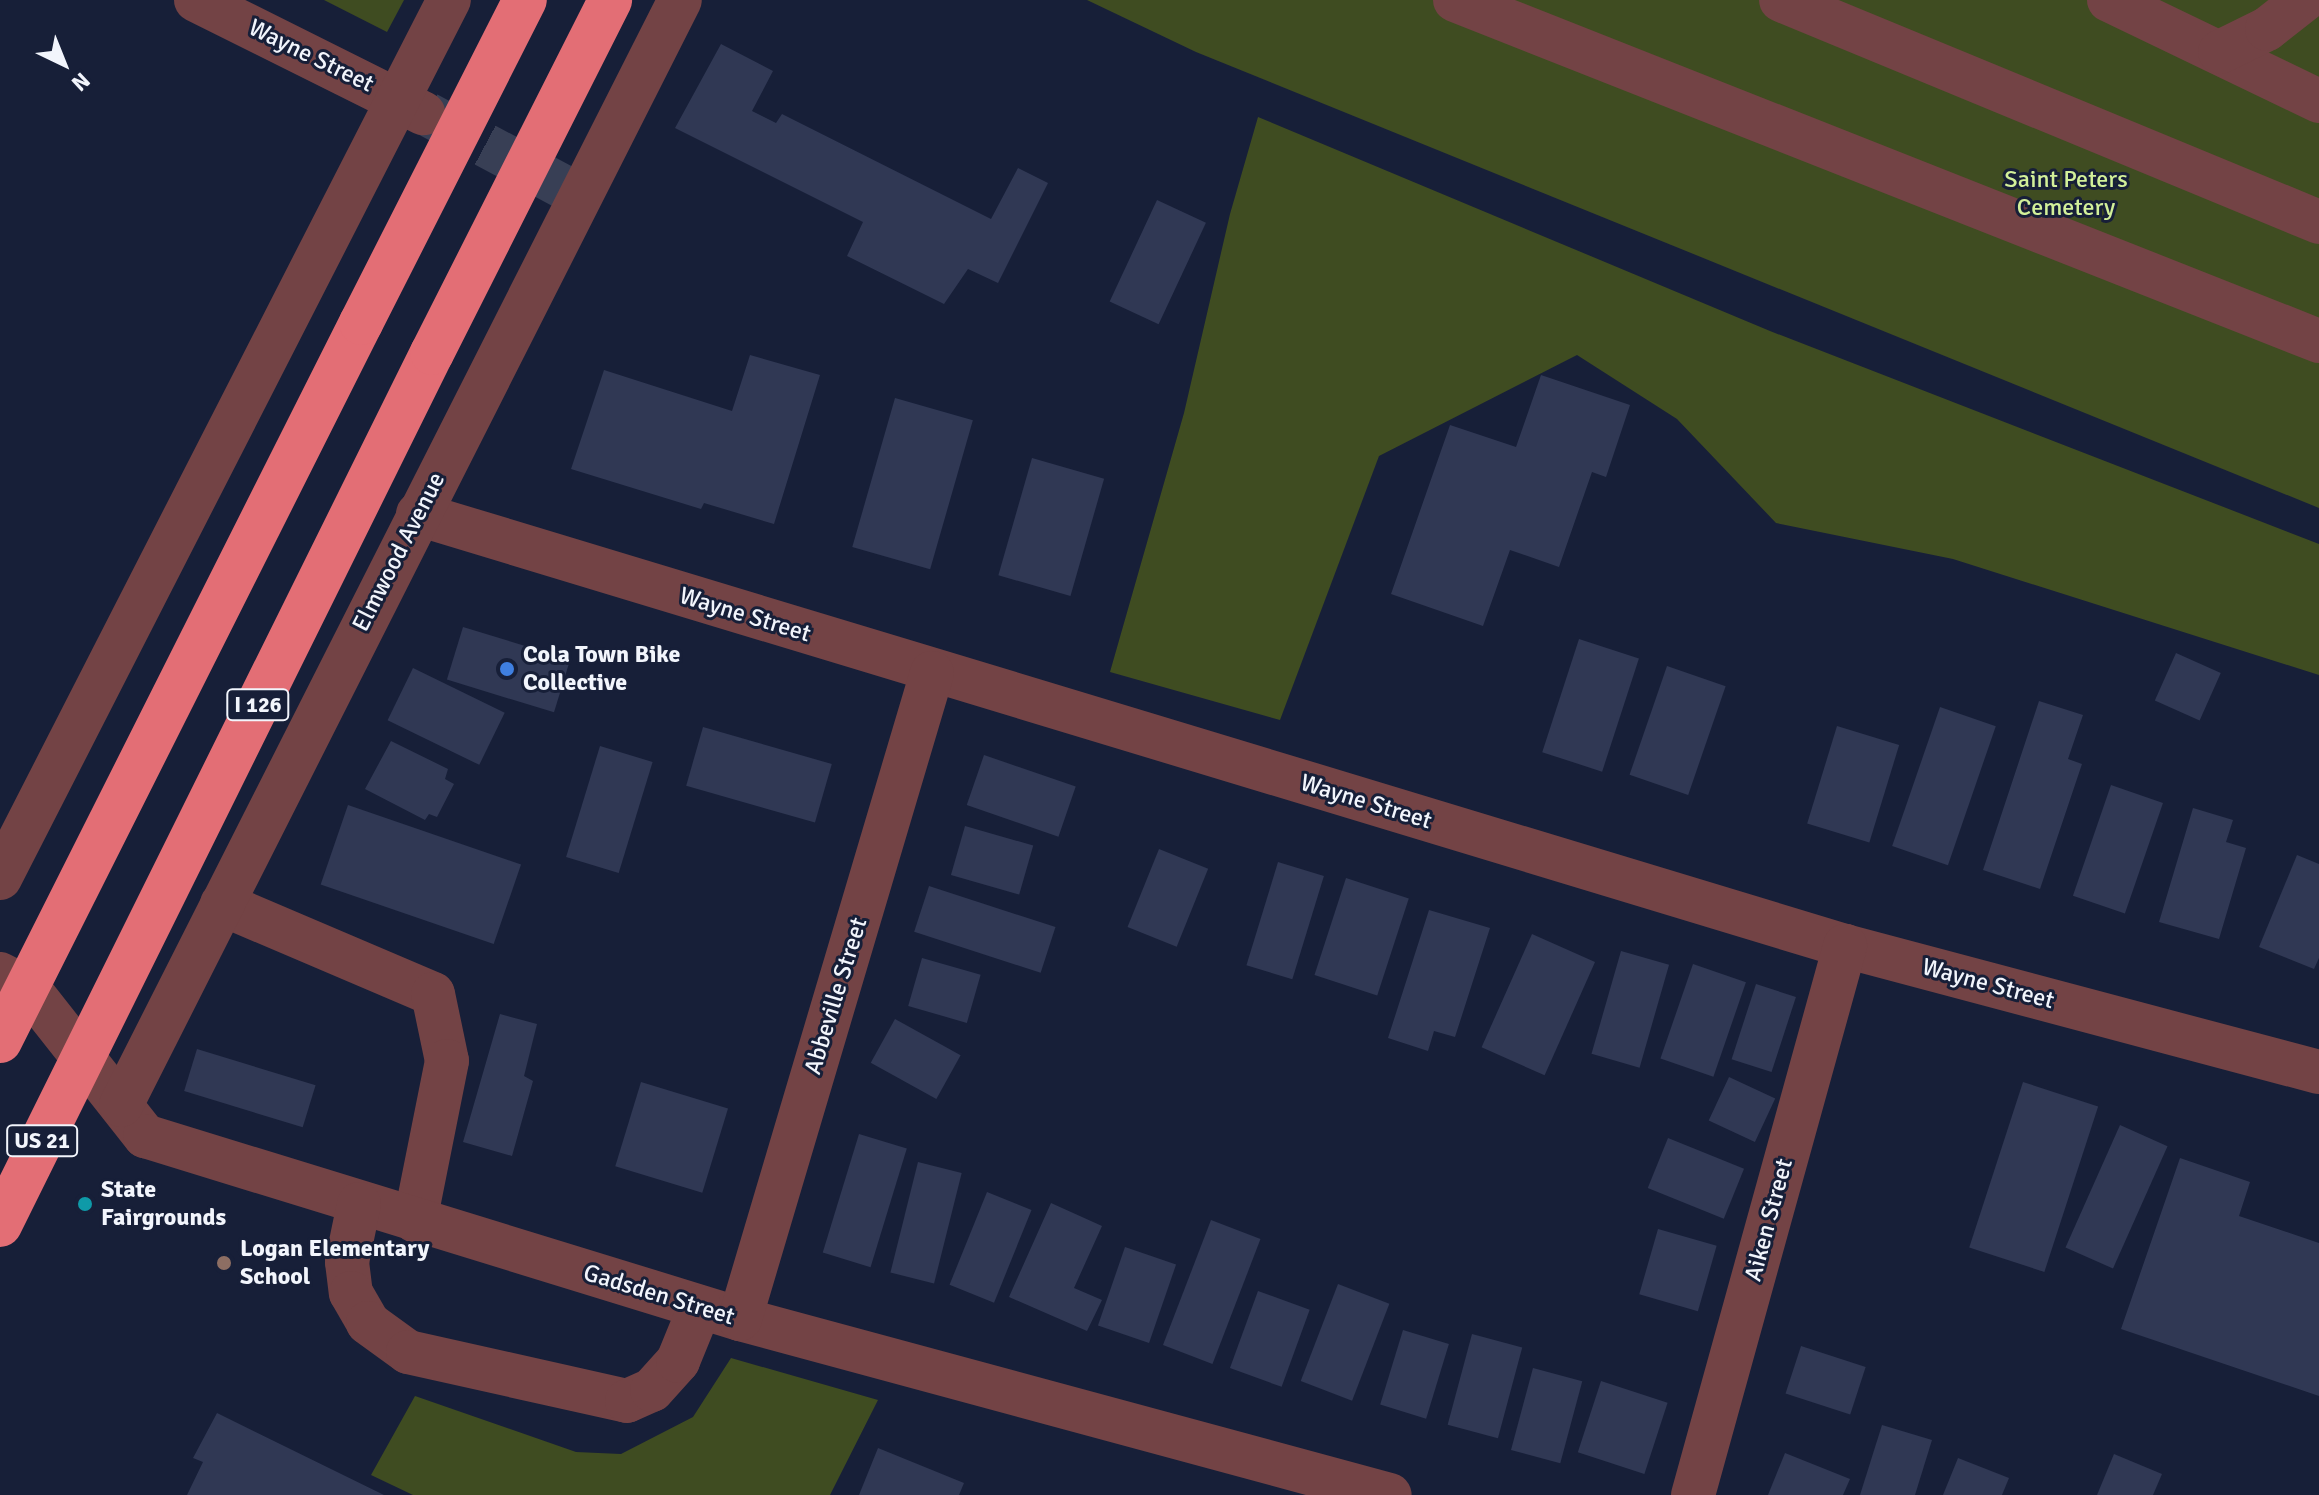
<!DOCTYPE html>
<html>
<head>
<meta charset="utf-8">
<style>
  body { margin:0 }
  #map { position:relative; width:2319px; height:1495px; overflow:hidden; background:#171f38; font-family:Signika,sans-serif }
  div>[style] { position:absolute }
  .green>* { inset:0; background:#3f4c21 }
  .building>* { inset:0; background:#303854; transform-origin:0 0 }
  .minor-tunnel>* { height:44px; margin-top:-22px; transform-origin:0; background:repeating-linear-gradient(90deg,#383f55 0 44px,transparent 0 66px) }
  .minor>* { height:44px; margin:-22px; padding:0 22px; transform-origin:22px; border-radius:22px; background:#734345 }
  .highway>* { height:44px; margin:-22px; padding:0 22px; transform-origin:22px; border-radius:22px; background:#e36e75 }
  .highway-bridge>* { height:44px; margin:-22px; padding:0 22px; transform-origin:22px; border-radius:22px; background:#e36e75 }
  .dots>* { width:22px; height:22px; translate:-50% -50%; box-sizing:border-box; border:4px solid #171f38; border-radius:50% }
  span { translate:-50% -50%; white-space:nowrap; text-align:center; line-height:1.15; -webkit-text-stroke:6px #171f38; paint-order:stroke }
  .shield-label span { padding:2px 6px; background:#171f38; border:2px solid; border-radius:6px; -webkit-text-stroke-width:0 }
  .shield-label { font-size:22px; color:#f2f5fc; font-weight:700 }
  .street-label { font-size:24px; color:#f2f5fc }
  .park-label { font-size:24px; color:#d3f099 }
  .poi-label { font-size:24px; color:#f2f5fc; font-weight:700 }
  .left { translate:0 -50%; text-align:left }
  .north { position:absolute; left:24px; top:24px; width:80px; height:80px; -webkit-text-stroke:6px #171f38; paint-order:stroke; rotate:137deg; font-size:22px; font-weight:700; line-height:32px; text-align:center; color:#f2f5fc }
  .north::after { content:''; display:block; margin:auto; width:28px; height:36px; background:#f2f5fc; clip-path:polygon(50% 0,100% 100%,50% 72%,0 100%) }
</style>
</head>
<body>
<div id="map">
  <div class="green">
    <i style="clip-path:polygon(324px 0,404px 0,387px 32px)"></i>
    <i style="clip-path:polygon(1087px 0,2319px 0,2319px 508px,1196px 52px)"></i>
    <i style="clip-path:polygon(1258px 117px,1770px 331px,2319px 544px,2319px 675px,1953px 559px,1776px 523px,1677px 419px,1577px 355px,1379px 456px,1280px 720px,1110px 672px,1184px 413px,1230px 214px)"></i>
    <i style="clip-path:polygon(731px 1358px,878px 1400px,830px 1495px,413px 1495px,371px 1475px,415px 1396px,576px 1452px,621px 1454px,693px 1417px)"></i>
  </div>
  <div class="building">
    <i style="clip-path:polygon(721px 44px,773px 71px,752px 111px,776px 123px,782px 114px,991px 219px,1018px 168px,1048px 183px,998px 283px,968px 269px,944px 304px,847px 256px,863px 222px,675px 128px)"></i>
    <i style="left:1157px;top:200px;width:54px;height:112px;rotate:25deg"></i>
    <i style="clip-path:polygon(750px 355px,820px 375px,774px 524px,704px 503px,701px 509px,571px 469px,604px 370px,732px 411px)"></i>
    <i style="clip-path:polygon(1541px 375px,1630px 405px,1606px 477px,1592px 472px,1559px 567px,1510px 550px,1483px 626px,1391px 594px,1450px 425px,1516px 447px)"></i>
    <i style="left:895px;top:398px;width:81px;height:155px;rotate:16deg"></i>
    <i style="left:1032px;top:458px;width:75px;height:122px;rotate:16deg"></i>
    <i style="left:463px;top:627px;width:112px;height:55px;rotate:17deg"></i>
    <i style="left:1579px;top:639px;width:63px;height:119px;rotate:18deg"></i>
    <i style="left:2176px;top:653px;width:49px;height:52px;rotate:24deg"></i>
    <i style="left:1667px;top:666px;width:62px;height:115px;rotate:19deg"></i>
    <i style="left:413px;top:668px;width:102px;height:58px;rotate:26deg"></i>
    <i style="clip-path:polygon(2039px 701px,2083px 715px,2068px 759px,2082px 764px,2040px 889px,1983px 870px)"></i>
    <i style="left:1940px;top:707px;width:59px;height:147px;rotate:19deg"></i>
    <i style="left:1837px;top:726px;width:65px;height:102px;rotate:17deg"></i>
    <i style="left:703px;top:727px;width:134px;height:61px;rotate:16deg"></i>
    <i style="clip-path:polygon(391px 741px,448px 769px,445px 779px,454px 784px,437px 817px,429px 814px,425px 820px,365px 789px)"></i>
    <i style="left:600px;top:746px;width:55px;height:116px;rotate:17deg"></i>
    <i style="left:984px;top:755px;width:97px;height:53px;rotate:19deg"></i>
    <i style="left:2111px;top:785px;width:55px;height:117px;rotate:19deg"></i>
    <i style="left:348px;top:805px;width:183px;height:84px;rotate:19deg"></i>
    <i style="clip-path:polygon(2193px 808px,2233px 820px,2226px 842px,2246px 848px,2219px 939px,2159px 922px)"></i>
    <i style="left:965px;top:826px;width:71px;height:51px;rotate:16deg"></i>
    <i style="left:1159px;top:849px;width:53px;height:84px;rotate:22deg"></i>
    <i style="clip-path:polygon(2297px 855px,2319px 864px,2319px 958px,2314px 969px,2259px 947px)"></i>
    <i style="left:1278px;top:862px;width:48px;height:108px;rotate:17deg"></i>
    <i style="left:1346px;top:878px;width:66px;height:102px;rotate:18deg"></i>
    <i style="left:929px;top:886px;width:133px;height:48px;rotate:18deg"></i>
    <i style="clip-path:polygon(1429px 910px,1490px 928px,1455px 1037px,1434px 1031px,1428px 1051px,1388px 1038px)"></i>
    <i style="left:1532px;top:934px;width:69px;height:124px;rotate:24deg"></i>
    <i style="left:1621px;top:951px;width:50px;height:107px;rotate:16deg"></i>
    <i style="left:922px;top:958px;width:61px;height:50px;rotate:16deg"></i>
    <i style="left:1693px;top:964px;width:56px;height:100px;rotate:19deg"></i>
    <i style="left:1756px;top:984px;width:42px;height:79px;rotate:18deg"></i>
    <i style="clip-path:polygon(500px 1014px,537px 1024px,524px 1076px,533px 1081px,512px 1156px,463px 1142px)"></i>
    <i style="left:895px;top:1019px;width:75px;height:50px;rotate:29deg"></i>
    <i style="left:197px;top:1049px;width:124px;height:44px;rotate:17deg"></i>
    <i style="left:1729px;top:1077px;width:51px;height:48px;rotate:25deg"></i>
    <i style="left:641px;top:1082px;width:91px;height:88px;rotate:17deg"></i>
    <i style="left:2023px;top:1082px;width:79px;height:174px;rotate:18deg"></i>
    <i style="left:2120px;top:1125px;width:52px;height:134px;rotate:24deg"></i>
    <i style="left:859px;top:1134px;width:50px;height:124px;rotate:17deg"></i>
    <i style="left:1668px;top:1138px;width:82px;height:54px;rotate:22deg"></i>
    <i style="clip-path:polygon(2180px 1158px,2250px 1182px,2239px 1216px,2319px 1243px,2319px 1396px,2121px 1329px)"></i>
    <i style="left:918px;top:1162px;width:45px;height:114px;rotate:14deg"></i>
    <i style="left:987px;top:1192px;width:48px;height:100px;rotate:22deg"></i>
    <i style="clip-path:polygon(1051px 1203px,1102px 1226px,1074px 1288px,1102px 1300px,1087px 1331px,1009px 1297px)"></i>
    <i style="left:1211px;top:1220px;width:53px;height:134px;rotate:21deg"></i>
    <i style="left:1658px;top:1229px;width:61px;height:68px;rotate:16deg"></i>
    <i style="left:1125px;top:1247px;width:54px;height:83px;rotate:19deg"></i>
    <i style="left:1338px;top:1284px;width:55px;height:104px;rotate:21deg"></i>
    <i style="left:1258px;top:1291px;width:55px;height:82px;rotate:20deg"></i>
    <i style="left:1403px;top:1330px;width:48px;height:78px;rotate:17deg"></i>
    <i style="left:1472px;top:1334px;width:52px;height:94px;rotate:15deg"></i>
    <i style="left:1801px;top:1346px;width:68px;height:50px;rotate:18deg"></i>
    <i style="left:1533px;top:1368px;width:51px;height:85px;rotate:15deg"></i>
    <i style="left:1601px;top:1381px;width:70px;height:75px;rotate:18deg"></i>
    <i style="clip-path:polygon(217px 1413px,384px 1495px,187px 1495px,203px 1462px,193px 1458px)"></i>
    <i style="clip-path:polygon(1882px 1425px,1932px 1440px,1915px 1495px,1860px 1495px)"></i>
    <i style="clip-path:polygon(878px 1448px,964px 1483px,959px 1495px,859px 1495px)"></i>
    <i style="clip-path:polygon(1785px 1453px,1850px 1479px,1843px 1495px,1768px 1495px)"></i>
    <i style="clip-path:polygon(2114px 1454px,2162px 1474px,2153px 1495px,2097px 1495px)"></i>
    <i style="clip-path:polygon(1958px 1458px,2009px 1478px,2002px 1495px,1943px 1495px)"></i>
  </div>
  <div class="minor-tunnel">
    <i style="left:427px;top:114px;width:172px;rotate:28.1deg"></i>
  </div>
  <div class="minor">
    <i style="left:196px;top:0;width:254px;rotate:26.5deg"></i>
    <i style="left:1455px;top:0;width:929px;rotate:21.54deg"></i>
    <i style="left:1781px;top:0;width:582px;rotate:22.42deg"></i>
    <i style="left:2109px;top:0;width:233px;rotate:25.7deg"></i>
    <i style="left:2220px;top:52px;width:52px;rotate:-26.1deg"></i>
    <i style="left:2267px;top:29px;width:47px;rotate:-38.1deg"></i>
    <i style="left:418px;top:514px;width:1491px;rotate:16.84deg"></i>
    <i style="left:1845px;top:946px;width:490px;rotate:14.9deg"></i>
    <i style="left:0;top:878px;width:986px;rotate:-62.92deg"></i>
    <i style="left:222px;top:904px;width:229px;rotate:23.1deg"></i>
    <i style="left:433px;top:994px;width:68px;rotate:78.2deg"></i>
    <i style="left:447px;top:1061px;width:163px;rotate:101.3deg"></i>
    <i style="left:0;top:974px;width:31px;rotate:27deg"></i>
    <i style="left:28px;top:988px;width:189px;rotate:51.7deg"></i>
    <i style="left:145px;top:1136px;width:623px;rotate:17.1deg"></i>
    <i style="left:740px;top:1319px;width:673px;rotate:15.15deg"></i>
    <i style="left:121px;top:1105px;width:1238px;rotate:-63.17deg"></i>
    <i style="left:359px;top:1204px;width:59px;rotate:101.7deg"></i>
    <i style="left:347px;top:1262px;width:31px;rotate:83deg"></i>
    <i style="left:351px;top:1293px;width:34px;rotate:60deg"></i>
    <i style="left:368px;top:1323px;width:49px;rotate:35.9deg"></i>
    <i style="left:408px;top:1352px;width:224px;rotate:12.6deg"></i>
    <i style="left:627px;top:1401px;width:27px;rotate:-24deg"></i>
    <i style="left:652px;top:1390px;width:39px;rotate:-48deg"></i>
    <i style="left:678px;top:1361px;width:58px;rotate:-67.8deg"></i>
    <i style="left:740px;top:1319px;width:674px;rotate:-73.45deg"></i>
    <i style="left:1693px;top:1495px;width:570px;rotate:-74.52deg"></i>
  </div>
  <div class="highway">
    <i style="left:0;top:1041px;width:804px;rotate:-63.31deg"></i>
    <i style="left:0;top:1225px;width:973px;rotate:-63.65deg"></i>
  </div>
  <div class="highway-bridge">
    <i style="left:361px;top:323px;width:362px;rotate:-63.1deg"></i>
    <i style="left:432px;top:353px;width:395px;rotate:-63.2deg"></i>
  </div>
  <div class="dots">
    <i style="left:507px;top:669px;background:#3f7fe0"></i>
    <i style="left:85px;top:1204px;background:#0f9aa8"></i>
    <i style="left:224px;top:1263px;background:#8d6e63"></i>
  </div>
  <div class="shield-label">
    <span style="left:258px;top:705px">I 126</span>
    <span style="left:42px;top:1141px">US 21</span>
  </div>
  <div class="street-label">
    <span style="left:311px;top:56px;rotate:26deg">Wayne Street</span>
    <span style="left:399px;top:552px;rotate:-63deg">Elmwood Avenue</span>
    <span style="left:745px;top:615px;rotate:17deg">Wayne Street</span>
    <span style="left:1366px;top:802px;rotate:17deg">Wayne Street</span>
    <span style="left:1988px;top:984px;rotate:15deg">Wayne Street</span>
    <span style="left:836px;top:996px;rotate:-73deg">Abbeville Street</span>
    <span style="left:1769px;top:1220px;rotate:-75deg">Aiken Street</span>
    <span style="left:659px;top:1295px;rotate:17deg">Gadsden Street</span>
  </div>
  <div class="park-label">
    <span style="left:2066px;top:194px">Saint Peters<br>Cemetery</span>
  </div>
  <div class="poi-label">
    <span class="left" style="left:523px;top:669px">Cola Town Bike<br>Collective</span>
    <span class="left" style="left:101px;top:1204px">State<br>Fairgrounds</span>
    <span class="left" style="left:240px;top:1263px">Logan Elementary<br>School</span>
  </div>
  <div class="north">N</div>
</div>
</body>
</html>
